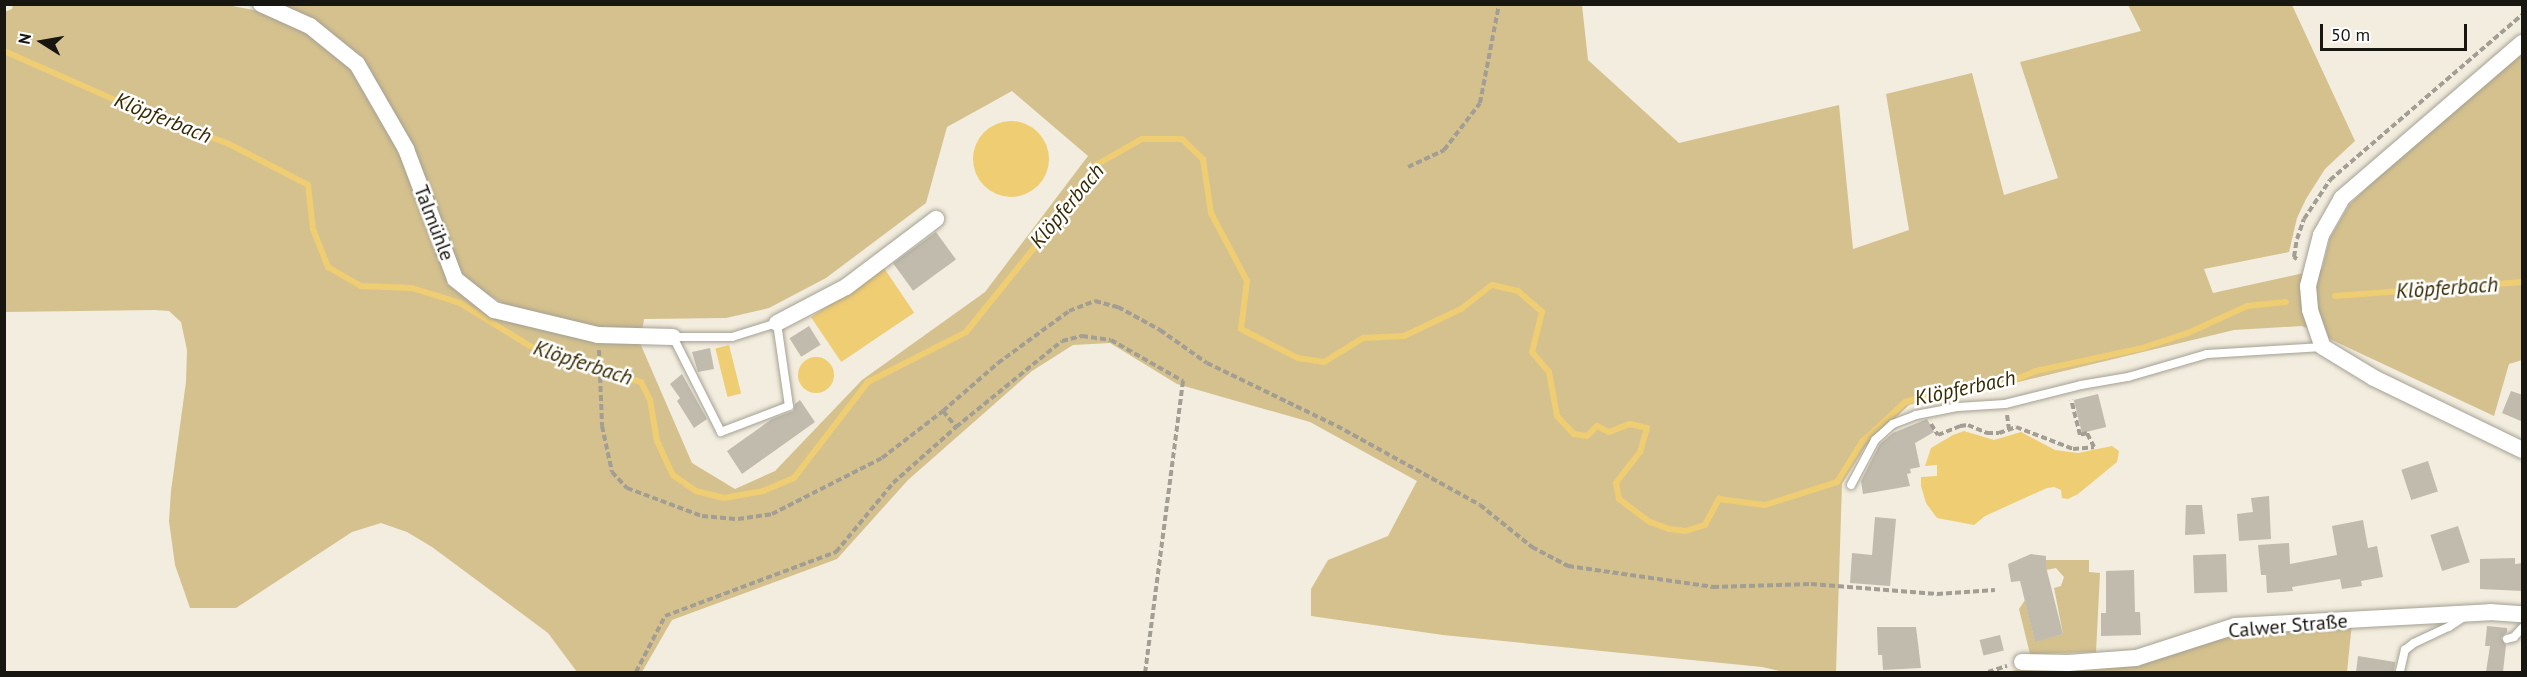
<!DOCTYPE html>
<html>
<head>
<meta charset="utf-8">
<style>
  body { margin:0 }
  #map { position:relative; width:2527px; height:677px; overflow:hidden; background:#f2edde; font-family:"PT Sans",sans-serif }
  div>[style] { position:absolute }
  .green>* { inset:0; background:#d4c18e }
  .water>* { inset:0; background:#efcd73; transform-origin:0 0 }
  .round { border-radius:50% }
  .stream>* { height:6px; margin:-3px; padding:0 3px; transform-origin:3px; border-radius:3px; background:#efcd73 }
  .building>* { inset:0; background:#c0bbad; transform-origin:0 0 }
  .path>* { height:4px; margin-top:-2px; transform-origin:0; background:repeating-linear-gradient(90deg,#a29e93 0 6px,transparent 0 9px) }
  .roads { filter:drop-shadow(0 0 2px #a5a093) drop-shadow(0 0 2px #a5a093) }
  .lane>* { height:8px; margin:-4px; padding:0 4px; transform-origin:4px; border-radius:4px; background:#fff }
  .street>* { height:16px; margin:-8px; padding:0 8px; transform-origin:8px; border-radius:8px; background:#fff }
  span { translate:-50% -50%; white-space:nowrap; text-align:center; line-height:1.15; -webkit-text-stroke:5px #fff; paint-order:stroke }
  .street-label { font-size:20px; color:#181611 }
  .water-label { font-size:21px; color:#372a01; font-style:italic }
  .frame { position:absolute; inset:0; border:6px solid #181611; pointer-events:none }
  .north { position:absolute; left:12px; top:12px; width:60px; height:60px; -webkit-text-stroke:4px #fff; paint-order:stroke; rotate:281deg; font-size:16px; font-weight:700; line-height:24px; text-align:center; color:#181611 }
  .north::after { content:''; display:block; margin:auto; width:21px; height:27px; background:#181611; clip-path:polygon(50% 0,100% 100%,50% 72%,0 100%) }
  .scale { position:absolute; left:2320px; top:24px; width:147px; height:27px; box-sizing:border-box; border:3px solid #181611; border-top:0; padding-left:8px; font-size:18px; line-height:21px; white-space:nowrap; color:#181611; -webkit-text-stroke:4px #fff; paint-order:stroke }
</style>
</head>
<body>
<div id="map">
  <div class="green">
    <i style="clip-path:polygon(13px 4px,227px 5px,259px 11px,308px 32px,354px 68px,400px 156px,453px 275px,447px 284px,474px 301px,640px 343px,692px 463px,735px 489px,775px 471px,862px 380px,985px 292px,1088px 156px,1012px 91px,947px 127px,926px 203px,826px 278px,769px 308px,726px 318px,644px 319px,642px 332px,598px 330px,503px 304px,463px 278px,363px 62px,277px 5px,1582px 5px,1588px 60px,1679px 143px,1839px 105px,1853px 249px,1909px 230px,1886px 94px,1972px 73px,2004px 195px,2058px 178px,2020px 62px,2141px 31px,2128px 5px,2292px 5px,2355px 141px,2325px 169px,2306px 199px,2297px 218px,2289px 252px,2204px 269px,2213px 293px,2322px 269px,2330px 238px,2349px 205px,2383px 172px,2522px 54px,2522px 360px,2509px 364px,2494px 416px,2302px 326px,2234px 330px,1985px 390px,1963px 389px,1909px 405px,1865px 447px,1842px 484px,1836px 672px,1784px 672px,1762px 667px,1443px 635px,1311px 616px,1311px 589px,1328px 560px,1388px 536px,1417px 481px,1310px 422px,1177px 384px,1110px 343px,1073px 345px,1032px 371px,908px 480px,837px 559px,672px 620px,642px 672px,577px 672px,548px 633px,432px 547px,407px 532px,381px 523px,352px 532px,236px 608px,190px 608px,175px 565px,169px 521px,171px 491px,186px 382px,187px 350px,181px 322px,169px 311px,154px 310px,5px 312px,4px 12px,12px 9px)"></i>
    <i style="clip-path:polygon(2046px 560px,2089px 560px,2089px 572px,2100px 573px,2096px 652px,2030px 654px,2019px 609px,2025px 600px,2035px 641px,2063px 634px,2054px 588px,2061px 586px,2064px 577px,2056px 568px,2046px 570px)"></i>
    <i style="clip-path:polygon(2352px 623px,2347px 672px,2005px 672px,2236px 633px)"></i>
  </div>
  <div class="water">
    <i class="round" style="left:973px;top:121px;width:76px;height:76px"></i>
    <i style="left:884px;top:268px;width:54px;height:88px;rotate:56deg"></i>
    <i style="left:729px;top:345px;width:50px;height:14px;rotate:76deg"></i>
    <i class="round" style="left:798px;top:357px;width:36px;height:36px"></i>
    <i style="clip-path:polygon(1964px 431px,1994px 440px,2021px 432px,2055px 450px,2078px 453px,2112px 446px,2119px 451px,2117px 462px,2078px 494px,2068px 499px,2062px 498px,2061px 490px,2054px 487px,2047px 488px,1985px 516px,1974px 525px,1937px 518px,1926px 503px,1921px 486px,1921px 477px,1937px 476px,1937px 465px,1925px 466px,1931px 448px,1953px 435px)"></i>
  </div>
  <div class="stream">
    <i style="left:4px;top:51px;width:149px;rotate:23.8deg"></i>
    <i style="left:140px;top:111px;width:95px;rotate:20.3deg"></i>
    <i style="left:229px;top:144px;width:89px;rotate:27.4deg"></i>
    <i style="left:308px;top:185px;width:44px;rotate:83.5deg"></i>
    <i style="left:313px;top:229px;width:41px;rotate:68.5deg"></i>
    <i style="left:328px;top:267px;width:38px;rotate:30deg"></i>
    <i style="left:361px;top:286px;width:51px;rotate:2.2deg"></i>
    <i style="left:412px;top:288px;width:50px;rotate:17.4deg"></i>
    <i style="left:460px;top:303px;width:82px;rotate:31.6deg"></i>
    <i style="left:530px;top:346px;width:117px;rotate:18deg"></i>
    <i style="left:641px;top:382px;width:20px;rotate:63deg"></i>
    <i style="left:650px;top:400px;width:42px;rotate:80.3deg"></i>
    <i style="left:657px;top:441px;width:38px;rotate:65deg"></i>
    <i style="left:673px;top:475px;width:28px;rotate:35deg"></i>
    <i style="left:696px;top:491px;width:29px;rotate:14deg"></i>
    <i style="left:724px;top:498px;width:40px;rotate:-10deg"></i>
    <i style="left:763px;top:491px;width:34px;rotate:-23deg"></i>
    <i style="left:794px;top:478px;width:121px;rotate:-52.4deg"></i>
    <i style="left:868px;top:382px;width:110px;rotate:-27deg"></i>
    <i style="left:966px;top:332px;width:114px;rotate:-51deg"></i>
    <i style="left:1038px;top:243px;width:97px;rotate:-53.4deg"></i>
    <i style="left:1096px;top:165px;width:53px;rotate:-29.5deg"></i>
    <i style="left:1142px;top:139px;width:40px"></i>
    <i style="left:1182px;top:139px;width:29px;rotate:44deg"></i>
    <i style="left:1203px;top:159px;width:55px;rotate:81.6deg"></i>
    <i style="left:1211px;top:213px;width:77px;rotate:62.1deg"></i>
    <i style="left:1247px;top:281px;width:48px;rotate:97.1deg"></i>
    <i style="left:1241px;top:329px;width:64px;rotate:27deg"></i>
    <i style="left:1298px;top:358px;width:26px;rotate:9deg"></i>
    <i style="left:1324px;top:362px;width:46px;rotate:-31.6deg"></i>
    <i style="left:1363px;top:338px;width:41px;rotate:-2.8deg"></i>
    <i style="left:1404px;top:336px;width:63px;rotate:-25.3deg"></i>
    <i style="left:1461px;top:309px;width:39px;rotate:-38deg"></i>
    <i style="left:1492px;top:285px;width:27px;rotate:13deg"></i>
    <i style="left:1518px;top:291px;width:32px;rotate:41deg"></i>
    <i style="left:1542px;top:312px;width:41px;rotate:104deg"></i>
    <i style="left:1532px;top:352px;width:26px;rotate:50deg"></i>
    <i style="left:1549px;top:372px;width:45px;rotate:79.7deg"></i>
    <i style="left:1557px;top:416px;width:25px;rotate:47deg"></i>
    <i style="left:1574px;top:434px;width:13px;rotate:9deg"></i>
    <i style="left:1587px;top:436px;width:14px;rotate:-45deg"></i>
    <i style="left:1597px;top:426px;width:13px;rotate:27deg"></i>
    <i style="left:1609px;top:432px;width:22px;rotate:-21deg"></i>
    <i style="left:1630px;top:424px;width:17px;rotate:13deg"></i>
    <i style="left:1647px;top:428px;width:25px;rotate:106deg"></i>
    <i style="left:1640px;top:452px;width:39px;rotate:128deg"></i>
    <i style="left:1616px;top:483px;width:16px;rotate:79deg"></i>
    <i style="left:1619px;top:499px;width:39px;rotate:37deg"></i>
    <i style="left:1650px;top:522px;width:20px;rotate:20deg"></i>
    <i style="left:1669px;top:529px;width:17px;rotate:7deg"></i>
    <i style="left:1686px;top:531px;width:20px;rotate:-18deg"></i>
    <i style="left:1705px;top:525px;width:30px;rotate:-62deg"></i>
    <i style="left:1719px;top:499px;width:46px;rotate:7.4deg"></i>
    <i style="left:1765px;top:505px;width:76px;rotate:-17.7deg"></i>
    <i style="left:1837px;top:482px;width:47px;rotate:-58deg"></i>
    <i style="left:1862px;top:442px;width:59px;rotate:-42.9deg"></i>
    <i style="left:1905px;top:402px;width:59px;rotate:-16.6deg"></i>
    <i style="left:1962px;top:385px;width:39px"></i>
    <i style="left:2001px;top:385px;width:38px;rotate:-22deg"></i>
    <i style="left:2036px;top:371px;width:108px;rotate:-12.2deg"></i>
    <i style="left:2142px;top:348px;width:48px;rotate:-18.1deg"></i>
    <i style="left:2188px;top:333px;width:65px;rotate:-24.6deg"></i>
    <i style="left:2247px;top:306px;width:39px;rotate:-6deg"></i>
    <i style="left:2335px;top:296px;width:188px;rotate:-4.3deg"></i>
  </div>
  <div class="building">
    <i style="left:936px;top:232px;width:34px;height:53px;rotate:54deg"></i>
    <i style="left:809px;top:326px;width:22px;height:23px;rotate:58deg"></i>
    <i style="clip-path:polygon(710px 348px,714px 369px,698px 372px,692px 352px)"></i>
    <i style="clip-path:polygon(682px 374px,707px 419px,694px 428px,677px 401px,680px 398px,670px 384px)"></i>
    <i style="clip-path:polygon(2511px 391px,2523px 395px,2523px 422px,2502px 413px)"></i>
    <i style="left:2098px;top:394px;width:34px;height:25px;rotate:76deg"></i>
    <i style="clip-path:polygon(800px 400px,815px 422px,742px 474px,727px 451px,772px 419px,793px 411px,795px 404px)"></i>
    <i style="clip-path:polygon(1927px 419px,1934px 432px,1915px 443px,1920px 467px,1910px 469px,1911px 473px,1907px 474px,1910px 486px,1863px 494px,1861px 481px,1880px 444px,1893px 433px)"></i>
    <i style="left:2428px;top:461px;width:32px;height:28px;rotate:72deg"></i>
    <i style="clip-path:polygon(2269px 496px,2271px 539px,2239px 541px,2237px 514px,2253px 512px,2251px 498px)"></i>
    <i style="clip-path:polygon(2186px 505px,2202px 505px,2205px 534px,2185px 535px)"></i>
    <i style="clip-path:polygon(1875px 517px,1896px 519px,1890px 586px,1850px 583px,1852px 553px,1872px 555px)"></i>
    <i style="clip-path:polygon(2363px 520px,2368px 548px,2377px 546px,2383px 577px,2361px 581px,2362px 586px,2342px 589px,2340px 579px,2292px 587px,2293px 591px,2267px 593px,2266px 575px,2261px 575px,2258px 545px,2289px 543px,2290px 564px,2337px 555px,2332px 526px)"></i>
    <i style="left:2458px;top:526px;width:38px;height:29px;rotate:72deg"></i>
    <i style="clip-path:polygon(2031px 554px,2046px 556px,2046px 567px,2063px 634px,2035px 642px,2020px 581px,2011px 582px,2008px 564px)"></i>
    <i style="left:2226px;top:554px;width:38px;height:33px;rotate:88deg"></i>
    <i style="clip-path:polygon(2515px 558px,2515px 564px,2523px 563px,2523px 591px,2480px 589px,2480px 559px)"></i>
    <i style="clip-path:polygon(2134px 570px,2135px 612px,2140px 612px,2141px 635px,2101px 636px,2101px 613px,2106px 613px,2106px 571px)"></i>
    <i style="clip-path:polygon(2487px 626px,2507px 628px,2507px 632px,2501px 638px,2506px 645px,2503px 672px,2486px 672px,2490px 646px,2485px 646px)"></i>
    <i style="clip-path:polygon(1877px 627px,1916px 627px,1921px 668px,1883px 670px,1882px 655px,1878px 655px)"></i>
    <i style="left:2000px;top:635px;width:16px;height:21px;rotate:76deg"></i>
    <i style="clip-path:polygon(2358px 656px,2395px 662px,2394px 672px,2356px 672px)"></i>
  </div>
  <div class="path">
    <i style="left:1408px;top:167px;width:40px;rotate:-25deg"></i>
    <i style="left:1444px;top:150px;width:59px;rotate:-52.5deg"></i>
    <i style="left:1480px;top:103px;width:101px;rotate:-79.1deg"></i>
    <i style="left:2297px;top:259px;width:4px;rotate:-146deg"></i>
    <i style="left:2294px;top:257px;width:18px;rotate:-81deg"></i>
    <i style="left:2297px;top:239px;width:21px;rotate:-71deg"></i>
    <i style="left:2304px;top:219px;width:47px;rotate:-56.3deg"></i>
    <i style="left:2330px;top:180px;width:253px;rotate:-40.7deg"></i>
    <i style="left:599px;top:350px;width:76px;rotate:87.7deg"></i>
    <i style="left:602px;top:426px;width:47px;rotate:77.7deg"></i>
    <i style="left:612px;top:472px;width:22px;rotate:47deg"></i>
    <i style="left:627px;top:488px;width:80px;rotate:20.5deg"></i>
    <i style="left:702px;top:516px;width:36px;rotate:5deg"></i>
    <i style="left:738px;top:519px;width:34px;rotate:-8deg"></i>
    <i style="left:772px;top:514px;width:123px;rotate:-27deg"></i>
    <i style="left:882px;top:458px;width:77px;rotate:-37.6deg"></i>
    <i style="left:943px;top:411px;width:73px;rotate:-41.1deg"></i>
    <i style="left:998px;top:363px;width:88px;rotate:-36.2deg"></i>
    <i style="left:1069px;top:311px;width:28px;rotate:-21deg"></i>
    <i style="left:1095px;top:301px;width:24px;rotate:15deg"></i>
    <i style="left:1118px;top:307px;width:48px;rotate:28.7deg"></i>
    <i style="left:1160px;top:330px;width:57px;rotate:35.1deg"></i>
    <i style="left:1207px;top:363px;width:144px;rotate:25.9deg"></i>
    <i style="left:1337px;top:426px;width:163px;rotate:28.9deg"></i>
    <i style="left:1480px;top:505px;width:67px;rotate:38.9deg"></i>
    <i style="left:1532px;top:547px;width:41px;rotate:27.8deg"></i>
    <i style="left:1568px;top:566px;width:147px;rotate:8.2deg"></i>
    <i style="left:1713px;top:587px;width:98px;rotate:-1.8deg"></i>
    <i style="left:1811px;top:584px;width:126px;rotate:4.5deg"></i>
    <i style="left:1937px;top:594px;width:58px;rotate:-3.9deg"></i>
    <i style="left:943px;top:411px;width:21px;rotate:51deg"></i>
    <i style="left:2007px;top:415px;width:14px;rotate:82deg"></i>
    <i style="left:1931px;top:424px;width:13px;rotate:58deg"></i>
    <i style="left:1938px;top:435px;width:24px;rotate:-22deg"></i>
    <i style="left:1960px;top:426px;width:8px;rotate:-7deg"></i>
    <i style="left:1968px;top:425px;width:21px;rotate:23deg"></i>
    <i style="left:1987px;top:433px;width:12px"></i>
    <i style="left:1999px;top:433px;width:18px;rotate:-19deg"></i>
    <i style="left:2016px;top:427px;width:61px;rotate:21.1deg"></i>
    <i style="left:2073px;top:449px;width:21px;rotate:-5deg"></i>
    <i style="left:2094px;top:447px;width:16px;rotate:-117deg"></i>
    <i style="left:2087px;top:433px;width:7px;rotate:164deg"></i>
    <i style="left:2080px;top:435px;width:36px;rotate:-104deg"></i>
    <i style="left:636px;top:672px;width:63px;rotate:-62.6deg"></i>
    <i style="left:665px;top:616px;width:183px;rotate:-20.5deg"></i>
    <i style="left:836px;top:552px;width:89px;rotate:-50.4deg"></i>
    <i style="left:893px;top:483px;width:84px;rotate:-41.6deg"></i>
    <i style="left:956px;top:427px;width:136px;rotate:-39.1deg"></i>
    <i style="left:1062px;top:341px;width:21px;rotate:-14deg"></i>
    <i style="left:1082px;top:336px;width:29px;rotate:8deg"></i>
    <i style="left:1111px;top:340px;width:83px;rotate:29.7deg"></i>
    <i style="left:1183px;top:381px;width:293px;rotate:97.4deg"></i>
    <i style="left:1988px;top:672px;width:20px;rotate:-18deg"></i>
  </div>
  <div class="roads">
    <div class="lane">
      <i style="left:777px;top:323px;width:84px;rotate:81.8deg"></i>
      <i style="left:789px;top:406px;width:73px;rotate:159.1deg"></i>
      <i style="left:721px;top:432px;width:106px;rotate:-116.8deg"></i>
      <i style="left:673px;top:337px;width:59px"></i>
      <i style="left:732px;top:337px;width:47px;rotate:-17.3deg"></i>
      <i style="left:1851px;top:485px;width:51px;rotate:-61.9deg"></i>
      <i style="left:1875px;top:440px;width:24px;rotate:-42deg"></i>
      <i style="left:1893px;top:424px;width:25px;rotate:-21deg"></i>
      <i style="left:1916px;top:415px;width:43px;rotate:-10.8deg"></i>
      <i style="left:1958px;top:407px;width:47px;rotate:-3.7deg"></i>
      <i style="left:2005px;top:404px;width:78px;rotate:-14deg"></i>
      <i style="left:2081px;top:385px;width:48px;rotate:-9.7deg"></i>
      <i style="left:2128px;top:377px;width:82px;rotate:-16.2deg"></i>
      <i style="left:2207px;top:354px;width:116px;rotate:-3.5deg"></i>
      <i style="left:2507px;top:639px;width:7px;rotate:-16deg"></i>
      <i style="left:2514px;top:637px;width:12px;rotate:-48deg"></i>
      <i style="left:2400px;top:671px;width:22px;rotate:-77deg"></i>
      <i style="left:2405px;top:650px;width:11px;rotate:-38deg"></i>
      <i style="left:2414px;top:643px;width:38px;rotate:-25deg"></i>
      <i style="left:2449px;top:627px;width:18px;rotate:-34deg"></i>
    </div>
    <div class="street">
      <i style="left:261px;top:4px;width:54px;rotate:24.2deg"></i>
      <i style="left:310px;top:26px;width:60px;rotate:39deg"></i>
      <i style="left:357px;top:64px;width:98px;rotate:60deg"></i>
      <i style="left:406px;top:149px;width:139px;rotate:69.3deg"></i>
      <i style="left:455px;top:279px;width:50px;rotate:38.5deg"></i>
      <i style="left:494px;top:310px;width:107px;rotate:13.5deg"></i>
      <i style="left:598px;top:335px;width:75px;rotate:1.5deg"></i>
      <i style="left:2522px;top:43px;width:238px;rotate:139.3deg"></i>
      <i style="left:2342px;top:198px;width:43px;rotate:119.6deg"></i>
      <i style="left:2321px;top:235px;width:53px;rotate:104.3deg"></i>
      <i style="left:2308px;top:286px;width:24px;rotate:85deg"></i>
      <i style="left:2310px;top:310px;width:39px;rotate:71deg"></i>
      <i style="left:2323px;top:347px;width:60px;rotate:31.3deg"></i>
      <i style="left:2374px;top:378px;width:165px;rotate:25.9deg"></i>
      <i style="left:777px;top:323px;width:78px;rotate:-27.6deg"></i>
      <i style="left:846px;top:287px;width:113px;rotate:-37.1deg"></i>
      <i style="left:2022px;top:662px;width:46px;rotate:1.2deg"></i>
      <i style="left:2068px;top:663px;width:68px;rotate:-4.2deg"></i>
      <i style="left:2136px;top:658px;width:104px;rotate:-17.9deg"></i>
      <i style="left:2235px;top:626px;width:255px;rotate:-3.1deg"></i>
      <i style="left:2490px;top:612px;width:32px;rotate:4deg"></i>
    </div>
  </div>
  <div class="street-label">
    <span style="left:434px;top:223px;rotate:69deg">Talmühle</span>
    <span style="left:2288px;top:626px;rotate:-5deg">Calwer Straße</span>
  </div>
  <div class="water-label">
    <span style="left:163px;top:118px;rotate:22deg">Klöpferbach</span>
    <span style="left:1067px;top:206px;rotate:-50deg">Klöpferbach</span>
    <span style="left:2447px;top:288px;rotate:-4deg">Klöpferbach</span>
    <span style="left:583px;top:363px;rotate:18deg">Klöpferbach</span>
    <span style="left:1965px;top:388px;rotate:-12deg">Klöpferbach</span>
  </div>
  <div class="frame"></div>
  <div class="north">N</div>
  <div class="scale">50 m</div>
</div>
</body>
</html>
